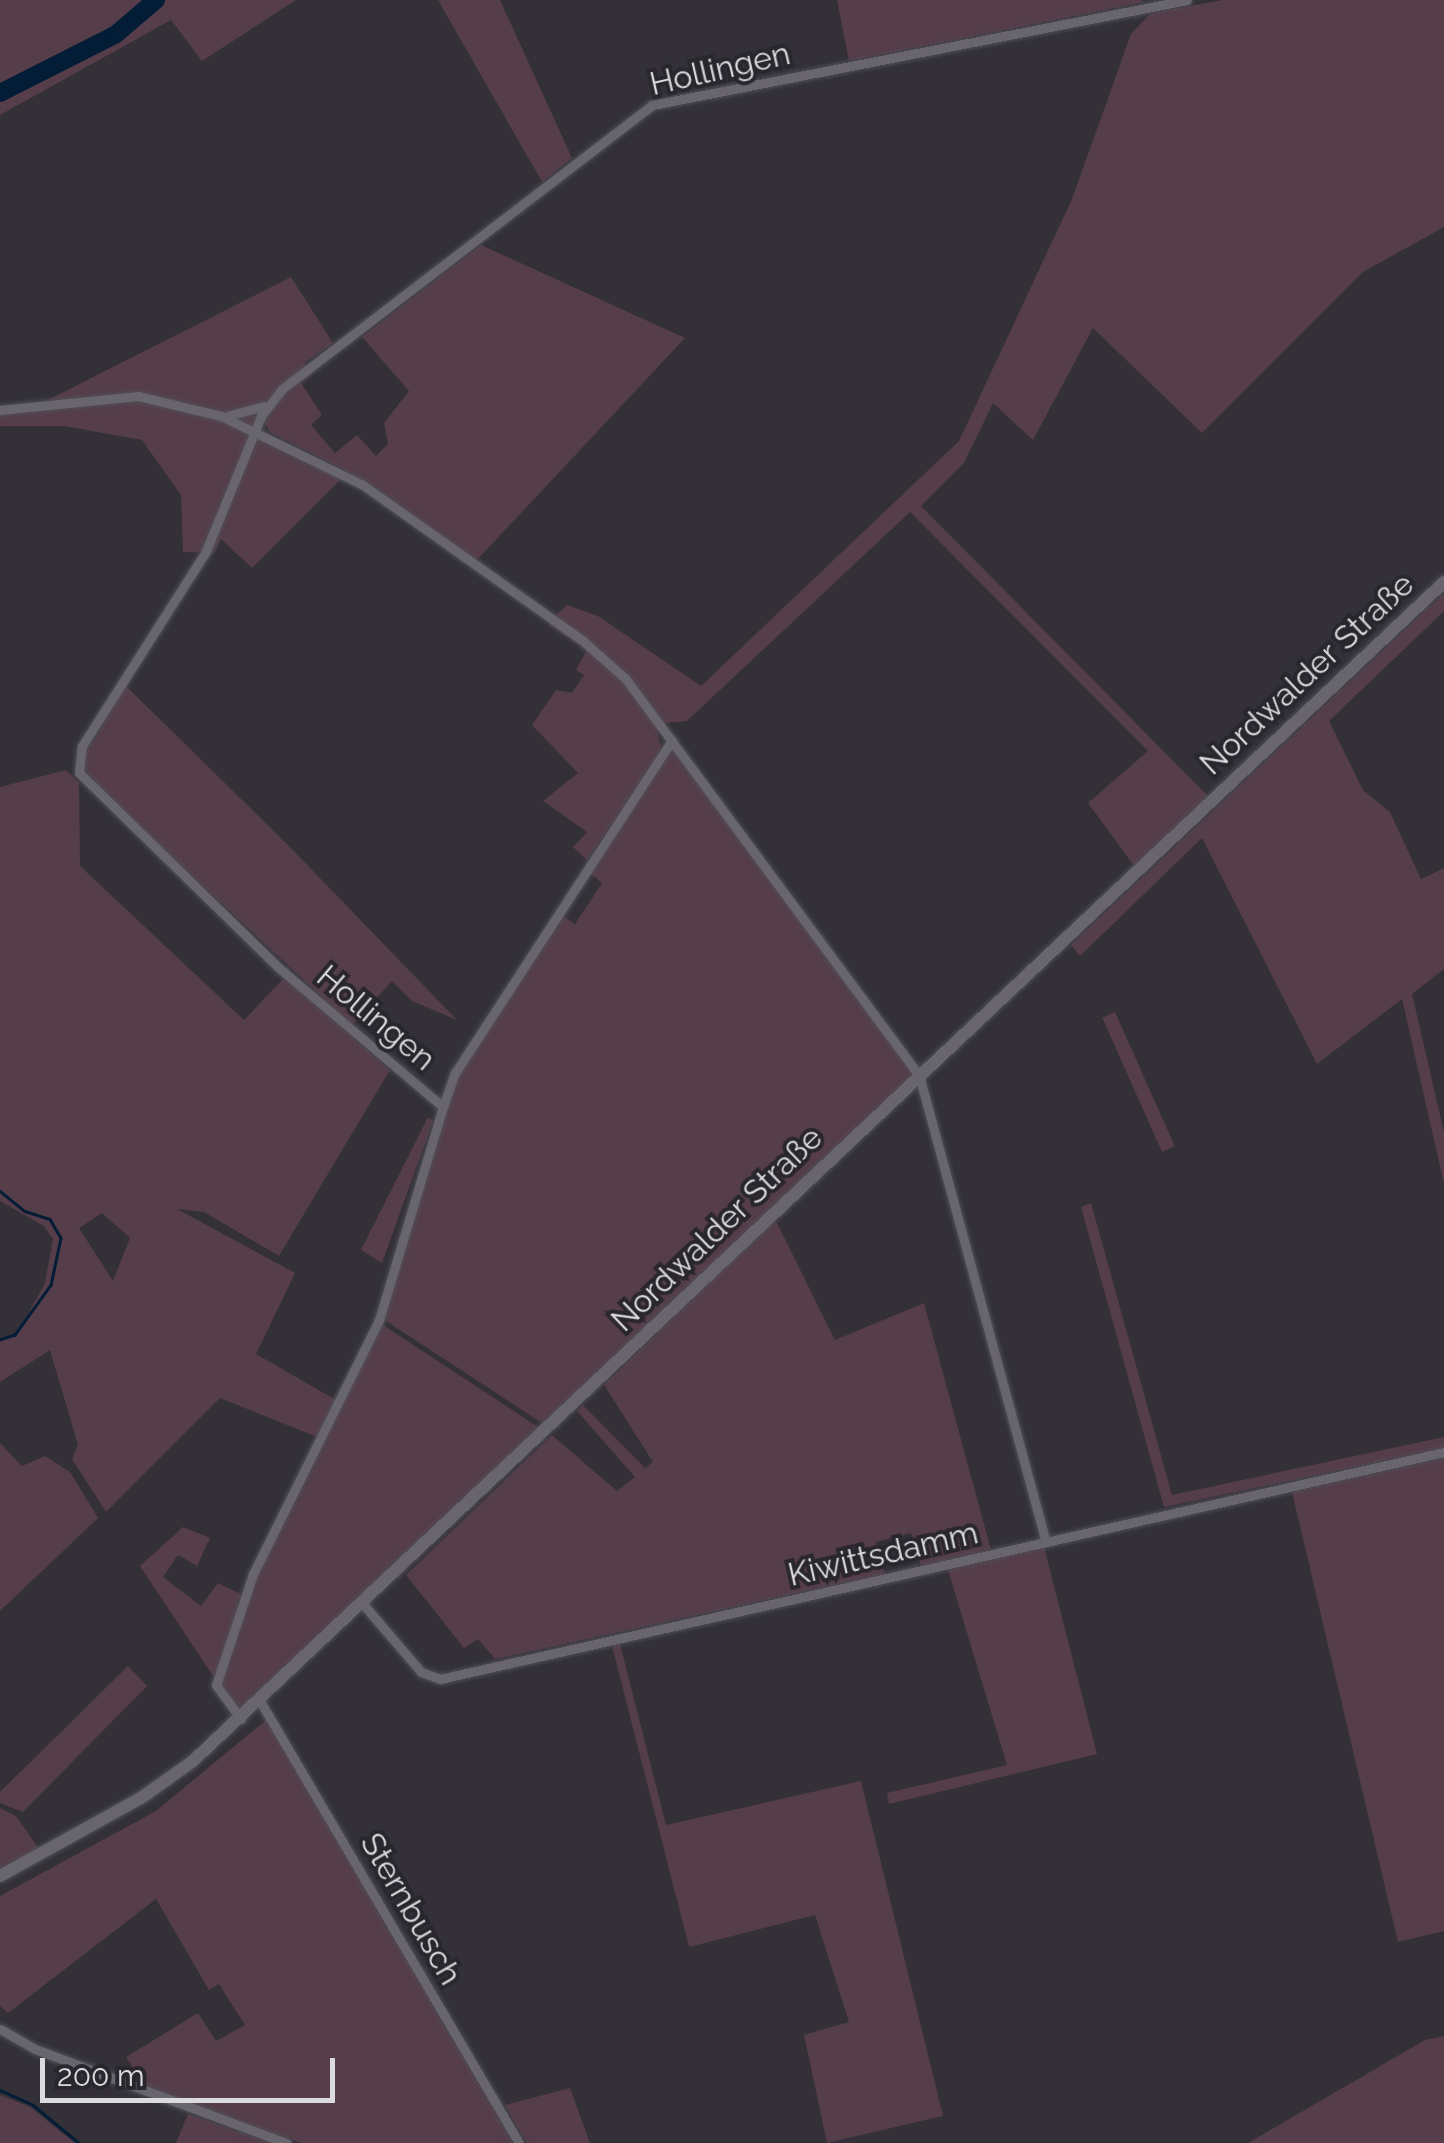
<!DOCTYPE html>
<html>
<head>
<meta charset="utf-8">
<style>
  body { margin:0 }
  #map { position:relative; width:1444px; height:2143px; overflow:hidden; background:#333038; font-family:Raleway,sans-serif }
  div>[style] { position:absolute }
  .green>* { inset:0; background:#563d4a; transform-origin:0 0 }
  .stream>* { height:2.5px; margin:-1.25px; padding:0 1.25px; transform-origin:1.25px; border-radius:1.25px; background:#031d37 }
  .river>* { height:18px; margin:-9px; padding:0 9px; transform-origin:9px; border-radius:9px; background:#031d37 }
  .roads { filter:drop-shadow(0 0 2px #504e55) drop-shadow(0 0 2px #504e55) }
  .street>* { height:9px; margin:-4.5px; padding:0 4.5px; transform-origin:4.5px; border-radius:4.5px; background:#68656e }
  .secondary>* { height:12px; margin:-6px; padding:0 6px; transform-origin:6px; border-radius:6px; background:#68656e }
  span { translate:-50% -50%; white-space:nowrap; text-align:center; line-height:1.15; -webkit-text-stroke:8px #29262e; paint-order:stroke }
  .street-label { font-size:32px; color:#dbdadf }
  .scale { position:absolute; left:40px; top:2058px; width:295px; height:45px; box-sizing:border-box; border:5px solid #dbdadf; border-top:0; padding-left:12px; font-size:30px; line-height:35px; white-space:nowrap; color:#dbdadf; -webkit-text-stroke:8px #29262e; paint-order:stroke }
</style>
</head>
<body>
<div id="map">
  <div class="green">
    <i style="clip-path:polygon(0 0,296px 0,202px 61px,171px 20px,0 115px)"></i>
    <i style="clip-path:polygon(438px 0,500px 0,572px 158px,542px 182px)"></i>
    <i style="clip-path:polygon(837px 0,1142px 0,1143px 2px,849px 61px)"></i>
    <i style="clip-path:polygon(1223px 0,1444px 0,1444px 227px,1363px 272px,1202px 433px,1093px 328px,1033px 440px,993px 403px,964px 463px,921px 506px,1208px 796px,1135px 867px,1088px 803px,1148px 751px,910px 512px,687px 721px,655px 724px,661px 746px,656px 759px,587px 860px,573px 847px,587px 832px,543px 801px,578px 773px,532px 725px,556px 690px,572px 693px,584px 675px,576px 670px,587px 650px,549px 625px,555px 616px,567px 605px,598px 616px,701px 686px,959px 441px,1072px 199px,1131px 34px,1151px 13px)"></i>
    <i style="clip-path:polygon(481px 245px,685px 338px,476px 561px,368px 482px,270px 432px,263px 421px,250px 434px,343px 477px,252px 568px,221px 539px,214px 553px,183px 552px,181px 495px,142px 440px,64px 426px,0 426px,0 412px,28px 410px,291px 277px,333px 343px,304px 363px,314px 373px,301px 383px,322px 415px,311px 425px,335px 453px,357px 435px,376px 456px,388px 444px,384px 423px,409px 391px,362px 337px)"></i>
    <i style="clip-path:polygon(1444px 593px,1444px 611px,1329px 721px,1363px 790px,1390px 812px,1421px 879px,1444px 868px,1444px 969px,1412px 994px,1444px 1132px,1444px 1184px,1402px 999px,1317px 1064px,1202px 838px,1080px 956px,1071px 945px)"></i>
    <i style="clip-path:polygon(126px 686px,287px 844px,457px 1020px,412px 1001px,392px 981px,352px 1025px,94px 784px,81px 761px)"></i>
    <i style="clip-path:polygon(671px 745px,916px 1075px,545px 1425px,383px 1319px,459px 1073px,562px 915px,575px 924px,602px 883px,589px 872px)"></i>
    <i style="clip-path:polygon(evenodd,66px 770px,79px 783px,80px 866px,244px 1020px,284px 978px,390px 1070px,279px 1256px,204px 1212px,177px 1209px,295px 1273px,256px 1354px,336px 1400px,317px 1437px,220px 1398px,106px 1512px,72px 1459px,78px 1445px,50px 1350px,0 1382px,0 1341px,16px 1336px,45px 1283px,53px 1239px,44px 1226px,0 1201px,0 787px,66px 770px,102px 1213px,130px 1238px,113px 1281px,79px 1228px,102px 1213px)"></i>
    <i style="left:1115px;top:1012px;width:147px;height:14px;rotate:66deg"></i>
    <i style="clip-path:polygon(428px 1117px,433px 1121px,382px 1263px,361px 1250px)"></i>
    <i style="clip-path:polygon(1091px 1203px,1172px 1495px,1444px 1437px,1444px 1448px,1164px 1507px,1081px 1207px)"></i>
    <i style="clip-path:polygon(775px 1219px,835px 1340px,924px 1303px,991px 1550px,921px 1566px,911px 1533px,876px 1542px,885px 1574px,495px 1659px,478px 1639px,464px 1648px,406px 1575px,552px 1435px,617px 1491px,635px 1477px,577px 1411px,583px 1405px,645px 1468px,653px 1462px,604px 1385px)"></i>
    <i style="clip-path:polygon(380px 1323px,541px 1429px,241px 1712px,220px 1684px,256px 1573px)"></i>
    <i style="clip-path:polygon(0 1443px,22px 1466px,45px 1456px,70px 1472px,98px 1518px,0 1611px)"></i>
    <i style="clip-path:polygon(1444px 1458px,1444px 1931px,1398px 1942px,1292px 1492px)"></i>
    <i style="clip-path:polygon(183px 1527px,210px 1538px,197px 1566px,178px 1555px,163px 1577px,201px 1606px,218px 1583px,241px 1594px,215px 1679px,140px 1566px)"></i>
    <i style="clip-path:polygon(1044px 1547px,1097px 1754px,889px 1804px,887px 1793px,1007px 1765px,948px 1570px)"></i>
    <i style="clip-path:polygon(620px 1644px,666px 1825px,861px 1781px,943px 2116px,827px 2143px,804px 2035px,849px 2022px,815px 1915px,689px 1947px,612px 1646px)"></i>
    <i style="clip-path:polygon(128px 1666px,147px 1686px,23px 1812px,0 1803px,0 1792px)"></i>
    <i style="clip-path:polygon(266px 1720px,513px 2143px,301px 2143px,144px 2086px,126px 2057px,198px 2013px,216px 2041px,245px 2025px,219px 1984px,209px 1990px,156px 1899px,8px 2013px,0 2006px,0 1896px,156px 1811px)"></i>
    <i style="clip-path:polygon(0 1808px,16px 1816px,39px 1849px,0 1868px)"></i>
    <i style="clip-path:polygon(1444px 2036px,1444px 2143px,1248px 2143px,1425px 2040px)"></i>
    <i style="clip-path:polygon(570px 2088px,590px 2143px,527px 2143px,505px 2105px)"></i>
    <i style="clip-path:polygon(0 2095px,30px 2107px,75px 2143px,0 2143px)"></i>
    <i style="clip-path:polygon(188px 2114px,271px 2143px,176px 2143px)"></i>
  </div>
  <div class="stream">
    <i style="left:0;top:1191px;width:32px;rotate:39deg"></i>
    <i style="left:25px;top:1211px;width:26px;rotate:18deg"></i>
    <i style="left:50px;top:1219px;width:22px;rotate:60deg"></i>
    <i style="left:61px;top:1238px;width:48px;rotate:102deg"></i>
    <i style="left:51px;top:1285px;width:62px;rotate:125.8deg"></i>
    <i style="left:15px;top:1335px;width:16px;rotate:162deg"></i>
    <i style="left:0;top:2090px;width:36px;rotate:24deg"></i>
    <i style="left:33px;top:2105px;width:60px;rotate:39.6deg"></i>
  </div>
  <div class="river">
    <i style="left:0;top:93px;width:129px;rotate:-26.8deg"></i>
    <i style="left:115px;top:35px;width:54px;rotate:-40.5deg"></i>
  </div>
  <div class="roads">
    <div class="street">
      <i style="left:0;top:410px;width:139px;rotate:-5.8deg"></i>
      <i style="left:138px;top:396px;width:85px;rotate:13.5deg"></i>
      <i style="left:221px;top:416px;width:158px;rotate:25.9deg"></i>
      <i style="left:363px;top:485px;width:268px;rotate:35.3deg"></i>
      <i style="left:582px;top:640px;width:57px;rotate:41.5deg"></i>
      <i style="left:625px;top:678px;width:494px;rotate:53.5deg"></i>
      <i style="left:919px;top:1075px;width:484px;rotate:74.8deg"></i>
      <i style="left:227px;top:416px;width:38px;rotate:-15deg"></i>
      <i style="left:443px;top:1107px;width:36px;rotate:-71deg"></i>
      <i style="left:455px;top:1073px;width:397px;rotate:-56.9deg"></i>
      <i style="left:363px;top:1604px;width:89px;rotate:49.5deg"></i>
      <i style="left:421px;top:1672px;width:20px;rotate:20deg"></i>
      <i style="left:440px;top:1679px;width:1029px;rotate:-12.74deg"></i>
      <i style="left:260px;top:1701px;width:512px;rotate:59.63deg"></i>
      <i style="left:241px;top:1719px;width:42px;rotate:-126.3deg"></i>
      <i style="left:216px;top:1685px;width:117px;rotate:-71.6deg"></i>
      <i style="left:253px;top:1574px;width:284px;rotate:-63.6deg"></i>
      <i style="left:379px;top:1320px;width:222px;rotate:-73.3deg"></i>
      <i style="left:443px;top:1107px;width:216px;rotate:-139.7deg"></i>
      <i style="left:278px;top:967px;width:278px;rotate:-135.7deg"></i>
      <i style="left:79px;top:773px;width:27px;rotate:-84deg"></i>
      <i style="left:82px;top:746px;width:231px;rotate:-57.5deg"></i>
      <i style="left:206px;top:551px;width:146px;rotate:-67.8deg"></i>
      <i style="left:261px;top:416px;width:34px;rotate:-52deg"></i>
      <i style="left:282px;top:389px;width:466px;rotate:-37.5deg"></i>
      <i style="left:652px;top:105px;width:545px;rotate:-11.1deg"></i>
      <i style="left:0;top:2029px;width:40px;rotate:29.7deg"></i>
      <i style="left:35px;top:2049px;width:269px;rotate:20.5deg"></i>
    </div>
    <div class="secondary">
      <i style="left:0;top:1876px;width:161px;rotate:-29deg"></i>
      <i style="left:141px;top:1798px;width:64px;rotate:-35.4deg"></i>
      <i style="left:193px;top:1761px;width:1719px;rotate:-43.3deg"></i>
    </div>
  </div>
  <div class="street-label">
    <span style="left:720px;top:69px;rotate:-13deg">Hollingen</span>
    <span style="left:1307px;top:674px;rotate:-43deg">Nordwalder Straße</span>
    <span style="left:376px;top:1018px;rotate:40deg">Hollingen</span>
    <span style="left:717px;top:1229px;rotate:-44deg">Nordwalder Straße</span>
    <span style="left:883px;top:1554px;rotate:-13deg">Kiwittsdamm</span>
    <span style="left:411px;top:1909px;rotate:60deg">Sternbusch</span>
  </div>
  <div class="scale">200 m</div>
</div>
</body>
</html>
